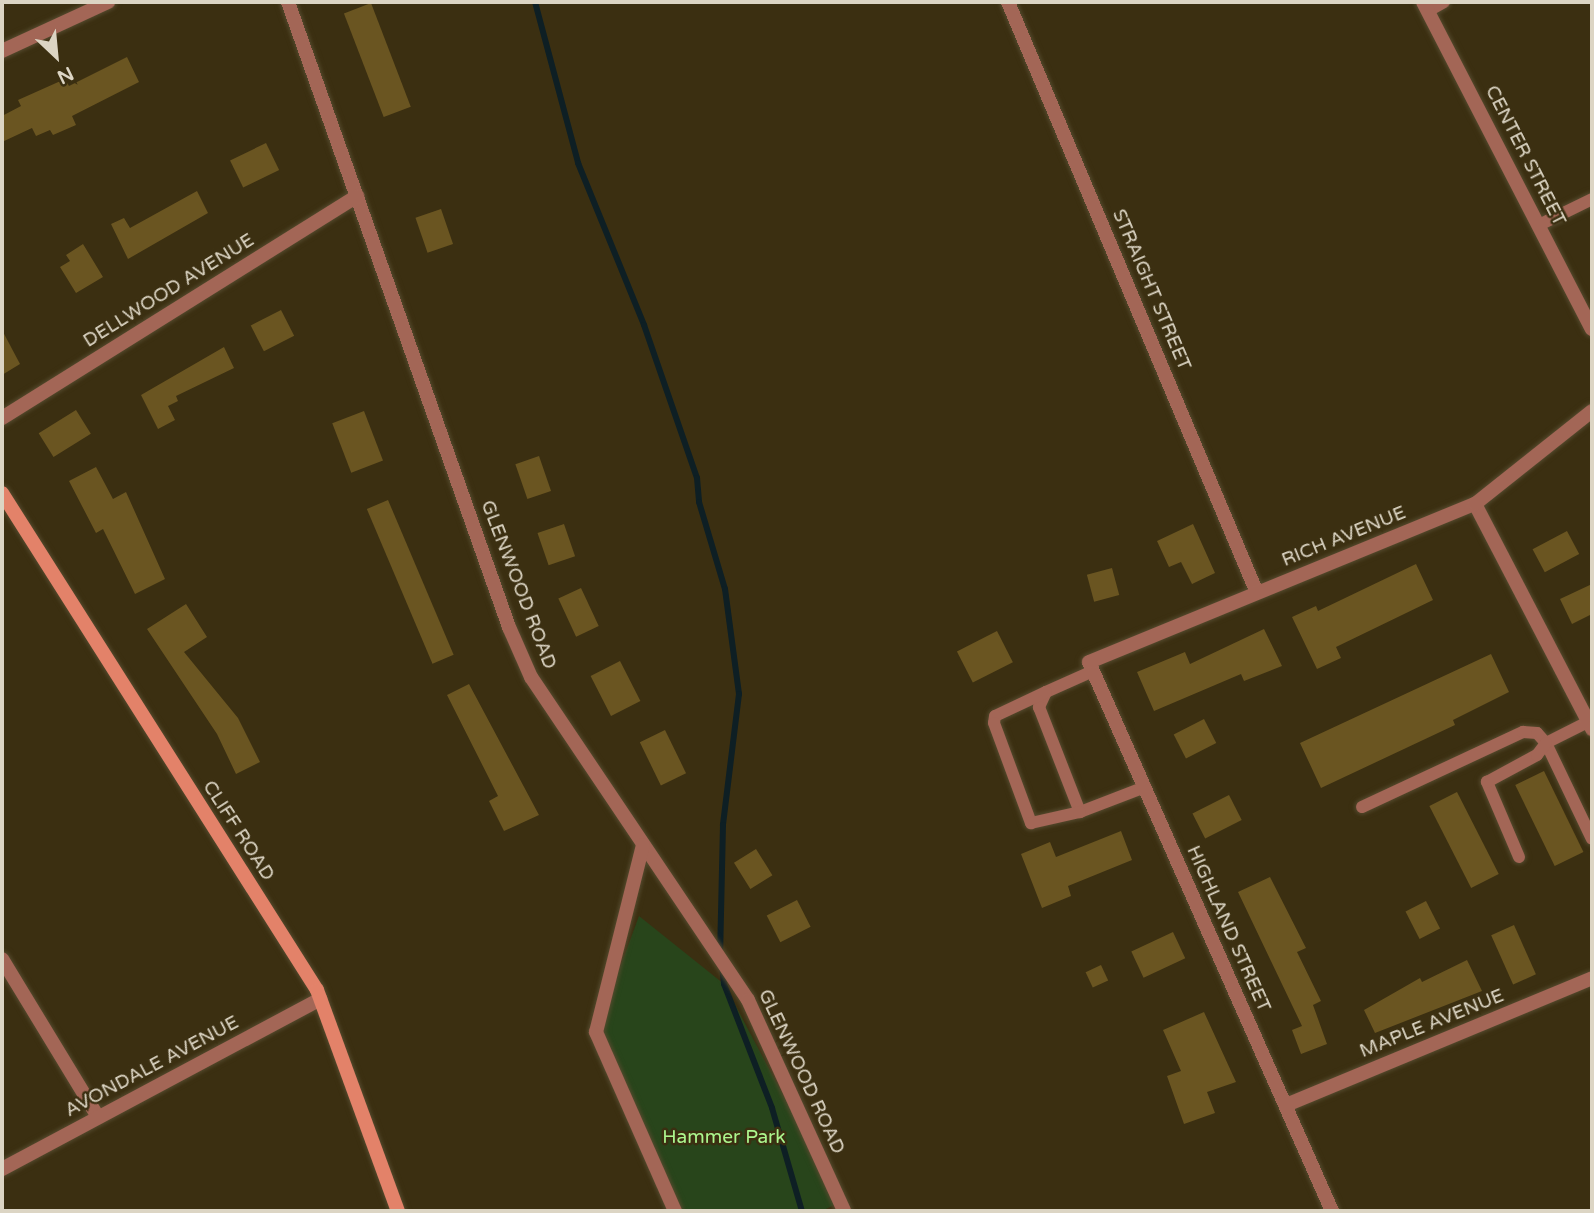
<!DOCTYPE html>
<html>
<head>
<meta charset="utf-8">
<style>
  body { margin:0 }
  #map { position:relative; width:1594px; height:1213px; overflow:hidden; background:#3b2f11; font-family:"Varela Round",sans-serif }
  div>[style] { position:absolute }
  .green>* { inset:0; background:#28451b }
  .stream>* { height:6px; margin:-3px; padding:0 3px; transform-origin:3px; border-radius:3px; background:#0e1f24 }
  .building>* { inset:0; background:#6a5521; transform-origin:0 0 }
  .roads { filter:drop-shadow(0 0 2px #554a2e) drop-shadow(0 0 2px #554a2e) }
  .lane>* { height:12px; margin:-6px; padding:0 6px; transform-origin:6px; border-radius:6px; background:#a36656 }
  .street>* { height:14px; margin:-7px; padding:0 7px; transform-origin:7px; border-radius:7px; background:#a36656 }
  .secondary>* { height:14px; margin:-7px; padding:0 7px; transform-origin:7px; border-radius:7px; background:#e38269 }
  span { translate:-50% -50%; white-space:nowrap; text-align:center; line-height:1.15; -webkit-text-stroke:5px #3b2f11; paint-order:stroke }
  .street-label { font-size:19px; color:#dcd5c4 }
  .park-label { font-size:19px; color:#acf68e }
  .frame { position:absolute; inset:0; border:4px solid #dcd5c4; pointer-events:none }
  .north { position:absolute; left:21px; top:21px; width:70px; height:70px; -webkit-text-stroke:5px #3b2f11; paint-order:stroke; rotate:154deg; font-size:19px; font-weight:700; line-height:28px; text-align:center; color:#dcd5c4 }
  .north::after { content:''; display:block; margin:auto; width:24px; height:32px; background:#dcd5c4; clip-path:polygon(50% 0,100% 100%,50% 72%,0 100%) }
</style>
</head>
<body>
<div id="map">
  <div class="green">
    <i style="clip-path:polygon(639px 916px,724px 984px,840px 1202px,822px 1211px,675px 1211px,596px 1032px)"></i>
  </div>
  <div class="stream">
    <i style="left:535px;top:2px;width:167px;rotate:75deg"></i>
    <i style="left:578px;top:163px;width:175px;rotate:67.8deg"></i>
    <i style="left:644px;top:325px;width:162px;rotate:70.9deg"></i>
    <i style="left:697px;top:478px;width:24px;rotate:85deg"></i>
    <i style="left:699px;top:502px;width:91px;rotate:73.4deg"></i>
    <i style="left:725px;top:589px;width:106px;rotate:82.4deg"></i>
    <i style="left:739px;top:694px;width:132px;rotate:97deg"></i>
    <i style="left:723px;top:825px;width:128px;rotate:91.3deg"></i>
    <i style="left:722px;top:967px;width:17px;rotate:83deg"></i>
    <i style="left:724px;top:984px;width:133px;rotate:68.8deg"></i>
    <i style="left:772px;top:1108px;width:107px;rotate:73.8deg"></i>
  </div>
  <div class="building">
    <i style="left:371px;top:3px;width:111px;height:29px;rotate:69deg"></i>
    <i style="clip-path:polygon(127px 57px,139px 82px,72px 116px,76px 125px,53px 135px,50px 130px,36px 136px,32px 128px,2px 142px,2px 116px,21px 106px,18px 100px,65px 79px,69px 86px)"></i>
    <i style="left:266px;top:143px;width:30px;height:40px;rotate:64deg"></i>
    <i style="clip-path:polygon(197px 191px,208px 213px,128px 259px,111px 224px,124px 218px,130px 228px)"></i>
    <i style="left:441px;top:209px;width:37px;height:27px;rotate:71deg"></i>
    <i style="clip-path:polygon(83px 244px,103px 277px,76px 293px,60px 267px,70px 261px,66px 255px)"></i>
    <i style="left:281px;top:310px;width:29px;height:34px;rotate:63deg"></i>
    <i style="clip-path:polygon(2px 330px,20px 364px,2px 375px)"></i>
    <i style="clip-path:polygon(224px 347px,234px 368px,176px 396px,178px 401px,168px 406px,175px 420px,158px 429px,141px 395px)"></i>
    <i style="left:76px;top:410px;width:28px;height:44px;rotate:58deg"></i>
    <i style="left:364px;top:411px;width:53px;height:34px;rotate:69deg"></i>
    <i style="left:539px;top:456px;width:37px;height:25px;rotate:71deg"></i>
    <i style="clip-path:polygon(96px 467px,113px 499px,126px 492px,165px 579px,135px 594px,103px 529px,96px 533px,69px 481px)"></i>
    <i style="left:388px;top:500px;width:168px;height:23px;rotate:67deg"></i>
    <i style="left:564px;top:524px;width:34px;height:28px;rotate:71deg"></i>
    <i style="clip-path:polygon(1193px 524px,1215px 573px,1192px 584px,1181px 562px,1169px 567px,1157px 541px)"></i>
    <i style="left:1567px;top:531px;width:26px;height:39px;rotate:62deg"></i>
    <i style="clip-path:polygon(1416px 564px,1433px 600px,1336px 647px,1341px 658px,1317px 669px,1292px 617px,1316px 606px,1318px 611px)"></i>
    <i style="left:1112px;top:568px;width:28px;height:26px;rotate:75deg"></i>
    <i style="clip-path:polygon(1592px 584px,1592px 614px,1572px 624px,1560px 599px)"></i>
    <i style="left:581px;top:588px;width:42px;height:25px;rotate:65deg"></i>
    <i style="clip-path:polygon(186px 604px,207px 637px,184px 652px,238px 718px,260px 762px,236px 774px,217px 734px,147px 629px)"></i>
    <i style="clip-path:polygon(1264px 629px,1282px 666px,1244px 681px,1241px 674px,1154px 711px,1137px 672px,1185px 652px,1190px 664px)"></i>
    <i style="left:997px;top:631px;width:35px;height:45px;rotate:63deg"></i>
    <i style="clip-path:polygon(1491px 654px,1509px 692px,1453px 720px,1455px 725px,1321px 788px,1300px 743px)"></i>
    <i style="left:620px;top:661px;width:45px;height:33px;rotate:63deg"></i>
    <i style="clip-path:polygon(469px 684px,539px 815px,504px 831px,489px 801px,498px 796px,447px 695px)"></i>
    <i style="left:1204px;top:719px;width:27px;height:34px;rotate:63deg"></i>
    <i style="left:665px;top:730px;width:48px;height:28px;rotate:64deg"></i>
    <i style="left:1544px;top:771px;width:90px;height:32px;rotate:64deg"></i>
    <i style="left:1457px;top:792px;width:92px;height:31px;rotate:63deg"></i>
    <i style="left:1229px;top:795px;width:28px;height:41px;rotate:63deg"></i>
    <i style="clip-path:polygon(1121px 831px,1132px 860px,1068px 886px,1071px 896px,1042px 908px,1021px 854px,1050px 842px,1056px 857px)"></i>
    <i style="left:756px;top:849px;width:31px;height:26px;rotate:58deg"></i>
    <i style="clip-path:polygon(1270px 877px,1306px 948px,1297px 952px,1321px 1001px,1313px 1005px,1327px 1044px,1301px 1054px,1292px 1030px,1302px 1026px,1238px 892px)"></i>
    <i style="left:797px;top:900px;width:30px;height:34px;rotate:63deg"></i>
    <i style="left:1426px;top:901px;width:31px;height:23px;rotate:63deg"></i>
    <i style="left:1514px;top:925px;width:54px;height:25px;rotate:66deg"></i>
    <i style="left:1173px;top:932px;width:29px;height:46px;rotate:65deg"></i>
    <i style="clip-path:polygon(1467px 960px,1482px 991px,1375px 1033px,1364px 1010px,1420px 978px,1422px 982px)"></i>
    <i style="left:1101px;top:965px;width:17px;height:17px;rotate:65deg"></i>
    <i style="clip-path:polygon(1204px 1012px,1236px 1082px,1207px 1092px,1215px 1113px,1184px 1124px,1167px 1076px,1181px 1071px,1163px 1030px)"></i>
  </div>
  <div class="roads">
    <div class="lane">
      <i style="left:1428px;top:11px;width:18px;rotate:-29deg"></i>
      <i style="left:1539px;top:225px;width:59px;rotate:-26.1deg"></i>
      <i style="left:1093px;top:671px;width:51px;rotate:155.9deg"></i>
      <i style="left:1046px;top:692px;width:17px;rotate:115deg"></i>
      <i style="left:1039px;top:707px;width:113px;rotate:68.7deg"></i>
      <i style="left:1080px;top:812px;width:70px;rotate:-21deg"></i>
      <i style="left:1046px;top:692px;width:56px;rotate:154.8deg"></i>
      <i style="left:995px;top:716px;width:7px;rotate:98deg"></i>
      <i style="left:994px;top:723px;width:107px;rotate:69.7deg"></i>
      <i style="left:1031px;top:823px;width:50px;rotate:-12.7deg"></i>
      <i style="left:1546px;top:743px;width:106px;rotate:64.4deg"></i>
      <i style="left:1362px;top:807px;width:178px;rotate:-25deg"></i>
      <i style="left:1523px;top:732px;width:14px;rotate:4deg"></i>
      <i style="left:1537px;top:733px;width:13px;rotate:48deg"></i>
      <i style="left:1546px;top:743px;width:47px;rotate:-26.6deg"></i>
      <i style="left:1519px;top:857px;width:82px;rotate:-113.1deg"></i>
      <i style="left:1487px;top:782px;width:57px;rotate:-28.4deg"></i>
      <i style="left:1537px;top:755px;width:15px;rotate:-53deg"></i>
    </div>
    <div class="street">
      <i style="left:288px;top:2px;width:663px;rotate:70.53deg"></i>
      <i style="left:509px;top:627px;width:55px;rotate:66.3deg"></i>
      <i style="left:531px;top:677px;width:389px;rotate:56.1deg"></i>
      <i style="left:748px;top:1000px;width:232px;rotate:65.5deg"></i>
      <i style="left:1008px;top:2px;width:641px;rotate:67.15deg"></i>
      <i style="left:1423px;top:2px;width:368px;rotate:62.7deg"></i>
      <i style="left:2px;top:51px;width:117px;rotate:-24.8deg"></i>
      <i style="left:2px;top:418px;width:419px;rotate:-32deg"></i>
      <i style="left:1475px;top:504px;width:254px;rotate:62.5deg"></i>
      <i style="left:643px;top:845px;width:193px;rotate:104.1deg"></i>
      <i style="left:596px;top:1032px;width:196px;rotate:66.2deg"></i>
      <i style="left:2px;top:959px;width:185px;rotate:58.7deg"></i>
      <i style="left:1286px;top:1105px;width:331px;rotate:-22.5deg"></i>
      <i style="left:2px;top:1169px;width:361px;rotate:-28.1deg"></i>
      <i style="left:1332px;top:1211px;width:600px;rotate:-113.88deg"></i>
      <i style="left:1089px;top:662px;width:417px;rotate:-22.3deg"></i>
      <i style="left:1475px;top:504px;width:149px;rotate:-38.5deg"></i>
    </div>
    <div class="secondary">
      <i style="left:2px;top:493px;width:588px;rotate:57.63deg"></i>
      <i style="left:317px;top:990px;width:235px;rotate:69.9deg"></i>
    </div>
  </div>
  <div class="street-label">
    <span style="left:1525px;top:156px;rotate:63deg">CENTER STREET</span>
    <span style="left:1151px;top:290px;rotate:67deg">STRAIGHT STREET</span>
    <span style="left:169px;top:291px;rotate:-32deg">DELLWOOD AVENUE</span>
    <span style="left:1344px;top:537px;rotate:-22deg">RICH AVENUE</span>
    <span style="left:518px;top:585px;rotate:69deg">GLENWOOD ROAD</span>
    <span style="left:238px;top:831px;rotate:57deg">CLIFF ROAD</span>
    <span style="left:1228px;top:929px;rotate:66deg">HIGHLAND STREET</span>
    <span style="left:1432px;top:1024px;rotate:-22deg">MAPLE AVENUE</span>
    <span style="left:152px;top:1067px;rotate:-28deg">AVONDALE AVENUE</span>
    <span style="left:801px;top:1072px;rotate:65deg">GLENWOOD ROAD</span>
  </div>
  <div class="park-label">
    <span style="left:724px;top:1138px">Hammer Park</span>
  </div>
  <div class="frame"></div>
  <div class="north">N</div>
</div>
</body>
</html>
